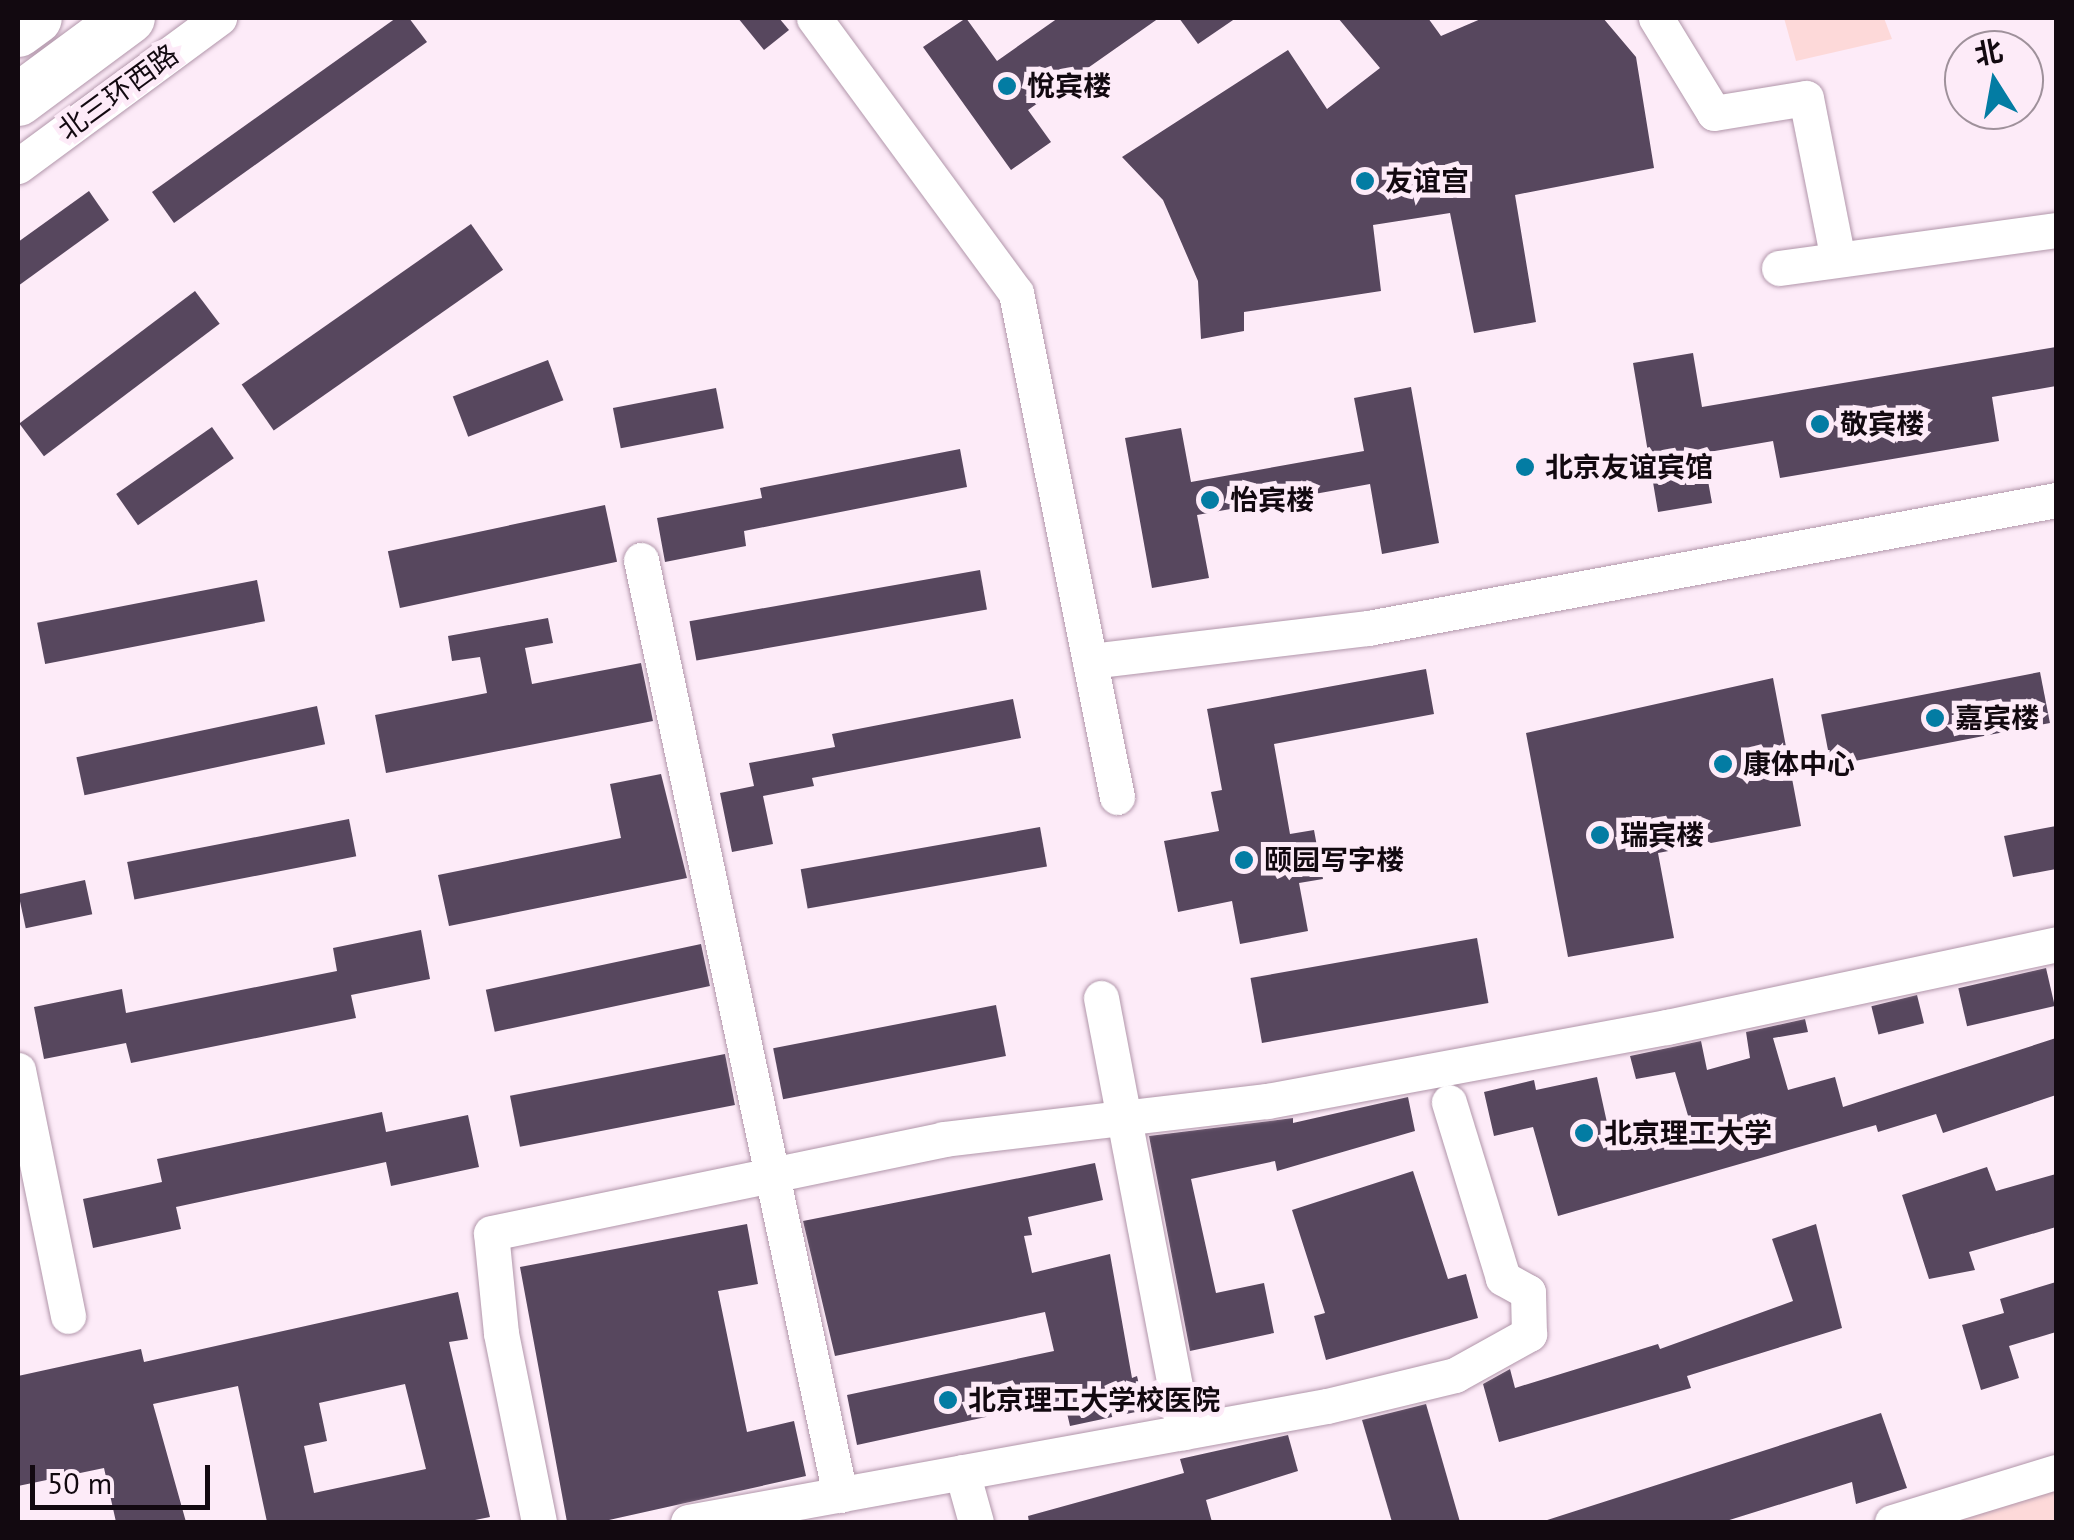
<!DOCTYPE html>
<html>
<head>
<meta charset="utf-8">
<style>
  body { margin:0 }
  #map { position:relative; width:2074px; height:1540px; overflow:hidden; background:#fdebf8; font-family:"PT Sans","Noto Sans SC",sans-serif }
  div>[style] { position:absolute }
  .green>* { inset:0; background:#fdd9d9 }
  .building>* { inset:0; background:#57475e; transform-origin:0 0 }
  .roads { filter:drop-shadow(0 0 2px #b196aa) drop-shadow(0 0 2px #b196aa) }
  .minor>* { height:35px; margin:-17.5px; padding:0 17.5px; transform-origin:17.5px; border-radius:17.5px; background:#fff }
  .highway>* { height:52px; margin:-26px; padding:0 26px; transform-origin:26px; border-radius:26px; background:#fff }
  .dots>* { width:28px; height:28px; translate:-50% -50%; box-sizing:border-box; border:5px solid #fdebf8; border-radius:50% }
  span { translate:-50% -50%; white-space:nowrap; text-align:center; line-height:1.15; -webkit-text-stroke:10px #fdebf8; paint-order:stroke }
  .poi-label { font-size:28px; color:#120910; font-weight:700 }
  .left { translate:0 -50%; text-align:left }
  .street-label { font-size:28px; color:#120910 }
  .frame { position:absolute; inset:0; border:20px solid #120910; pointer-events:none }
  .north { position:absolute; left:1944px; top:30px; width:100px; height:100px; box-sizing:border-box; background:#fdebf8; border:2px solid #9f919b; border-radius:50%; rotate:349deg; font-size:28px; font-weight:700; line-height:40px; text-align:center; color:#120910 }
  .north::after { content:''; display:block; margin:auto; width:35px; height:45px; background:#037ca3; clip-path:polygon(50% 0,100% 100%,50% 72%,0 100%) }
  .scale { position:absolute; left:30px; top:1465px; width:180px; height:45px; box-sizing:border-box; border:5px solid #120910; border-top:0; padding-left:12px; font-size:30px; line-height:35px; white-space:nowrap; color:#120910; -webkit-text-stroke:8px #fdebf8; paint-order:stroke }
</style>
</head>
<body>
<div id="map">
  <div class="green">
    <i style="clip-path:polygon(1784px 18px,1884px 18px,1892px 39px,1796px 61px)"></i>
    <i style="clip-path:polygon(2056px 1483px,2056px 1522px,1929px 1522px)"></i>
  </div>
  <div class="building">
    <i style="clip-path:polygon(396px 18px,409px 18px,427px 42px,174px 223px,152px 192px)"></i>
    <i style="clip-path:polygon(738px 18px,779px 18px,789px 30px,764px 50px)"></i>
    <i style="clip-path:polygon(966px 18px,997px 61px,1058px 18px,1159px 18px,1028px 110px,1051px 142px,1011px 170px,923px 47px)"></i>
    <i style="clip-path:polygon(1179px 18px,1236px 18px,1198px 44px)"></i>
    <i style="clip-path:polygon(1338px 18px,1428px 18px,1441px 36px,1483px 18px,1603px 18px,1636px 57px,1654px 168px,1515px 195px,1536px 322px,1474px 333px,1450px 213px,1373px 225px,1381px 291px,1244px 312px,1244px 331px,1201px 339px,1198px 281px,1163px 200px,1122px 157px,1288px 50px,1327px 109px,1380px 68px)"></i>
    <i style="clip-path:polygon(89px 191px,109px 220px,18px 286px,18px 242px)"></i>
    <i style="left:471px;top:224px;width:56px;height:280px;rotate:55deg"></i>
    <i style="left:195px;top:291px;width:41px;height:220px;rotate:53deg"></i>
    <i style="clip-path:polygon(2056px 347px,2056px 386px,1992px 397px,1999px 441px,1780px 478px,1773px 441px,1703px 453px,1712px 503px,1658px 512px,1633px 363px,1693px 353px,1702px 407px)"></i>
    <i style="left:548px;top:360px;width:43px;height:102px;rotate:69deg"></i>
    <i style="clip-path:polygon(1411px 387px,1439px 543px,1382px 554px,1370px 484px,1197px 515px,1209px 578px,1152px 588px,1125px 438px,1181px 428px,1191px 482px,1364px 451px,1354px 398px)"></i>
    <i style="left:716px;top:388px;width:41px;height:105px;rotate:79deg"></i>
    <i style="left:212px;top:427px;width:38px;height:117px;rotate:55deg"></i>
    <i style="clip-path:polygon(960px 449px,967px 487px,744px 531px,746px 546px,665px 562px,657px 518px,762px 498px,760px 488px)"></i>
    <i style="left:605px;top:505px;width:58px;height:222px;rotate:78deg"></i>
    <i style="left:980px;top:570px;width:40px;height:295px;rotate:80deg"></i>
    <i style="left:257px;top:580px;width:42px;height:224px;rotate:79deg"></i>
    <i style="clip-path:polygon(548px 618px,553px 643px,525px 648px,532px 684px,641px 663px,653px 721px,386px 773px,375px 715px,487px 693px,480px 657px,452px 661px,448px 636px)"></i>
    <i style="clip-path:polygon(1426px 669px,1434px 714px,1274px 744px,1290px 834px,1314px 830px,1323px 879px,1299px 883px,1308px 931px,1240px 944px,1232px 901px,1178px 912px,1164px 841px,1219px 831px,1211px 792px,1222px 790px,1207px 709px)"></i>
    <i style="left:2040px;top:672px;width:52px;height:223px;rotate:79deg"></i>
    <i style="clip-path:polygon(1773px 678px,1801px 826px,1658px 853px,1674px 938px,1568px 957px,1526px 733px)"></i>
    <i style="clip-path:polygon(1013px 699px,1021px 738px,812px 778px,814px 786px,763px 796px,773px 844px,732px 852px,720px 793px,754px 786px,749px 763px,835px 747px,832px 734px)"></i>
    <i style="left:317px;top:706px;width:39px;height:246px;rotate:78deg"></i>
    <i style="clip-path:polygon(661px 774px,687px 878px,449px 926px,438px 875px,621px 838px,610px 784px)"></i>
    <i style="left:349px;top:819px;width:38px;height:226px;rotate:79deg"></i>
    <i style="clip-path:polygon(2056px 826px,2056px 869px,2013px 877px,2004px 836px)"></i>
    <i style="left:1040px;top:827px;width:40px;height:243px;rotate:80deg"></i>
    <i style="left:85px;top:880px;width:35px;height:68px;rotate:78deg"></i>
    <i style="clip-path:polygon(421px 930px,430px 979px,351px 995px,356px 1018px,131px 1063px,126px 1043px,44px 1059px,34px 1007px,122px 989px,126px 1013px,337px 971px,333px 948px)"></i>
    <i style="left:1477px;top:938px;width:66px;height:230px;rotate:80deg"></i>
    <i style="left:701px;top:944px;width:43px;height:220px;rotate:78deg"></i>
    <i style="left:2046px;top:968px;width:39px;height:90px;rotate:77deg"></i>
    <i style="left:1917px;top:995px;width:29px;height:47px;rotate:76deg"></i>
    <i style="left:996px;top:1005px;width:52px;height:227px;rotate:79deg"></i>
    <i style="clip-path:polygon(1805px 1019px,1808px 1032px,1773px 1038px,1788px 1090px,1835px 1077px,1843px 1107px,2056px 1038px,2056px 1095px,1943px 1133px,1936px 1114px,1878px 1132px,1876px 1125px,1558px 1216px,1533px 1127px,1494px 1136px,1484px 1092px,1534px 1080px,1536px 1090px,1597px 1077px,1611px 1141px,1689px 1119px,1675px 1072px,1636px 1079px,1630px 1056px,1701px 1041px,1707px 1070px,1750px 1058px,1746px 1032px)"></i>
    <i style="left:725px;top:1054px;width:52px;height:219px;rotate:79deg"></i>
    <i style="clip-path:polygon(1408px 1097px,1415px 1131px,1277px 1171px,1275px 1161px,1191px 1179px,1216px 1293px,1264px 1283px,1274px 1333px,1190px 1351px,1149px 1136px,1293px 1118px,1293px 1123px)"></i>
    <i style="clip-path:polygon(382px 1112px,386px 1132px,468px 1115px,479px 1167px,391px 1186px,386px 1162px,176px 1207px,181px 1229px,93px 1248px,83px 1199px,162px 1182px,157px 1159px)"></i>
    <i style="clip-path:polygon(1095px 1163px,1103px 1200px,1028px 1217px,1032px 1235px,1024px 1236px,1032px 1273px,1110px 1254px,1132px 1378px,1137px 1376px,1145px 1410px,1070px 1426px,1064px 1400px,857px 1445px,847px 1395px,1054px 1351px,1045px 1312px,835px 1356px,803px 1221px)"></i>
    <i style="clip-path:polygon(1987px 1167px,1996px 1191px,2056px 1174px,2056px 1227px,1969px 1252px,1975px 1270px,1929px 1279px,1902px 1195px)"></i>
    <i style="clip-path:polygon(1413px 1171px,1448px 1279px,1466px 1274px,1478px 1318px,1326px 1360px,1314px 1316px,1325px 1313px,1292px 1210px)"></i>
    <i style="clip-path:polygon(747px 1224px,758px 1284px,718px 1291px,747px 1432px,794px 1421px,806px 1476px,600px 1522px,567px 1522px,520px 1267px)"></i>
    <i style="clip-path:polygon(1816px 1224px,1842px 1328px,1687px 1376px,1691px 1388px,1499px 1442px,1483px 1384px,1510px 1369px,1515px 1388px,1658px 1344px,1660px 1349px,1793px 1301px,1772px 1239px)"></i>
    <i style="clip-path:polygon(2056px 1282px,2056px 1332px,2009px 1346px,2019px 1378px,1981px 1390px,1962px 1325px,2004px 1313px,2000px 1299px)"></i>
    <i style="clip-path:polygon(evenodd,458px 1292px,468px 1339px,449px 1342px,490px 1517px,465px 1522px,267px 1522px,238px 1386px,153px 1404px,186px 1522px,116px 1522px,104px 1468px,18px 1486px,18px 1376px,141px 1349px,144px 1362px,458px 1292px,405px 1384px,426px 1469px,314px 1493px,304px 1446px,327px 1441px,319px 1403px,405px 1384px)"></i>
    <i style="clip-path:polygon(1426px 1404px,1460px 1522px,1392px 1522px,1362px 1420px)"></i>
    <i style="clip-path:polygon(1881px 1413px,1907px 1488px,1856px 1504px,1852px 1482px,1723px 1522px,1541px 1522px)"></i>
    <i style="clip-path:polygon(1288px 1435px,1298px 1471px,1206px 1500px,1212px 1522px,1029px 1522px,1028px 1516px,1184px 1473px,1180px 1459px)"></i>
  </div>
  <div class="roads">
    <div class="minor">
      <i style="left:814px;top:18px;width:341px;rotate:53.7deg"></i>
      <i style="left:1016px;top:293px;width:514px;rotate:78.67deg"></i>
      <i style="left:1656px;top:18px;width:111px;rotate:58.6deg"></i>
      <i style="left:1714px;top:113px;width:93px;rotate:-9.3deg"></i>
      <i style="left:1806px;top:98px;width:164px;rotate:78.8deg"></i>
      <i style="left:18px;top:166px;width:250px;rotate:-36.4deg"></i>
      <i style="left:1779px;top:268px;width:280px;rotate:-7.8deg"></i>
      <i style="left:641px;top:560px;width:956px;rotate:77.98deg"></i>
      <i style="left:1090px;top:661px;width:280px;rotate:-6.8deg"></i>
      <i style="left:1368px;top:628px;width:700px;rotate:-10.54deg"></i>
      <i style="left:1101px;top:998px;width:442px;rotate:79.2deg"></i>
      <i style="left:18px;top:1070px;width:251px;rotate:78.5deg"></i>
      <i style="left:962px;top:1472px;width:52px;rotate:74.4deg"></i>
      <i style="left:539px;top:1522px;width:193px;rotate:-101.4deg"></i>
      <i style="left:501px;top:1333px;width:100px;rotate:-95.7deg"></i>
      <i style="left:491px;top:1233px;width:462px;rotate:-11.7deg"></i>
      <i style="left:943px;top:1139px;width:326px;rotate:-6.7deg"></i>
      <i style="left:1267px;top:1101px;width:407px;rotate:-10.5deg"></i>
      <i style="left:1667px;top:1027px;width:398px;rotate:-12deg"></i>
      <i style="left:688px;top:1522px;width:649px;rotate:-10.29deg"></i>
      <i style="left:1327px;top:1406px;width:132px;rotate:-13.6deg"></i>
      <i style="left:1455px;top:1375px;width:85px;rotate:-29deg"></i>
      <i style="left:1529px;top:1334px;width:42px;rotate:-91.4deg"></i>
      <i style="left:1528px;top:1292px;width:29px;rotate:-151deg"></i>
      <i style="left:1503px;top:1278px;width:184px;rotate:-107.1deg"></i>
      <i style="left:1892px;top:1522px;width:171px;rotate:-17deg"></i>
    </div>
    <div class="highway">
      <i style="left:18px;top:31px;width:22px;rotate:-36deg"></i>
      <i style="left:18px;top:100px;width:138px;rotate:-36.5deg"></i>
    </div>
  </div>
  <div class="dots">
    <i style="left:1007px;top:86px;background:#037ca3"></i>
    <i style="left:1365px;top:181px;background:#037ca3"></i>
    <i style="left:1820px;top:424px;background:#037ca3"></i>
    <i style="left:1525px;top:467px;background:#037ca3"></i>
    <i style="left:1210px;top:500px;background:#037ca3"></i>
    <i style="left:1935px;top:718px;background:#037ca3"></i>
    <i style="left:1723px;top:764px;background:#037ca3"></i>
    <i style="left:1600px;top:835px;background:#037ca3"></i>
    <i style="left:1244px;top:860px;background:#037ca3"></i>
    <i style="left:1584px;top:1133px;background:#037ca3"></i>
    <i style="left:948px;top:1400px;background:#037ca3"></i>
  </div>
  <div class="poi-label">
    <span class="left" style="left:1027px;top:86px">悅宾楼</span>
    <span class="left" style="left:1385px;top:181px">友谊宫</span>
    <span class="left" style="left:1840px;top:424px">敬宾楼</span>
    <span class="left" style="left:1545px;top:467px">北京友谊宾馆</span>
    <span class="left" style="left:1230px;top:500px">怡宾楼</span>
    <span class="left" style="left:1955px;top:718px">嘉宾楼</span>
    <span class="left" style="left:1743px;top:764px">康体中心</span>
    <span class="left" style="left:1620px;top:835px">瑞宾楼</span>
    <span class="left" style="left:1264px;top:860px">颐园写字楼</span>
    <span class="left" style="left:1604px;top:1133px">北京理工大学</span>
    <span class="left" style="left:968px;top:1400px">北京理工大学校医院</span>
  </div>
  <div class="street-label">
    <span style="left:118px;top:92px;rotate:-36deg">北三环西路</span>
  </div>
  <div class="frame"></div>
  <div class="north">北</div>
  <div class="scale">50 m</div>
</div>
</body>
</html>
